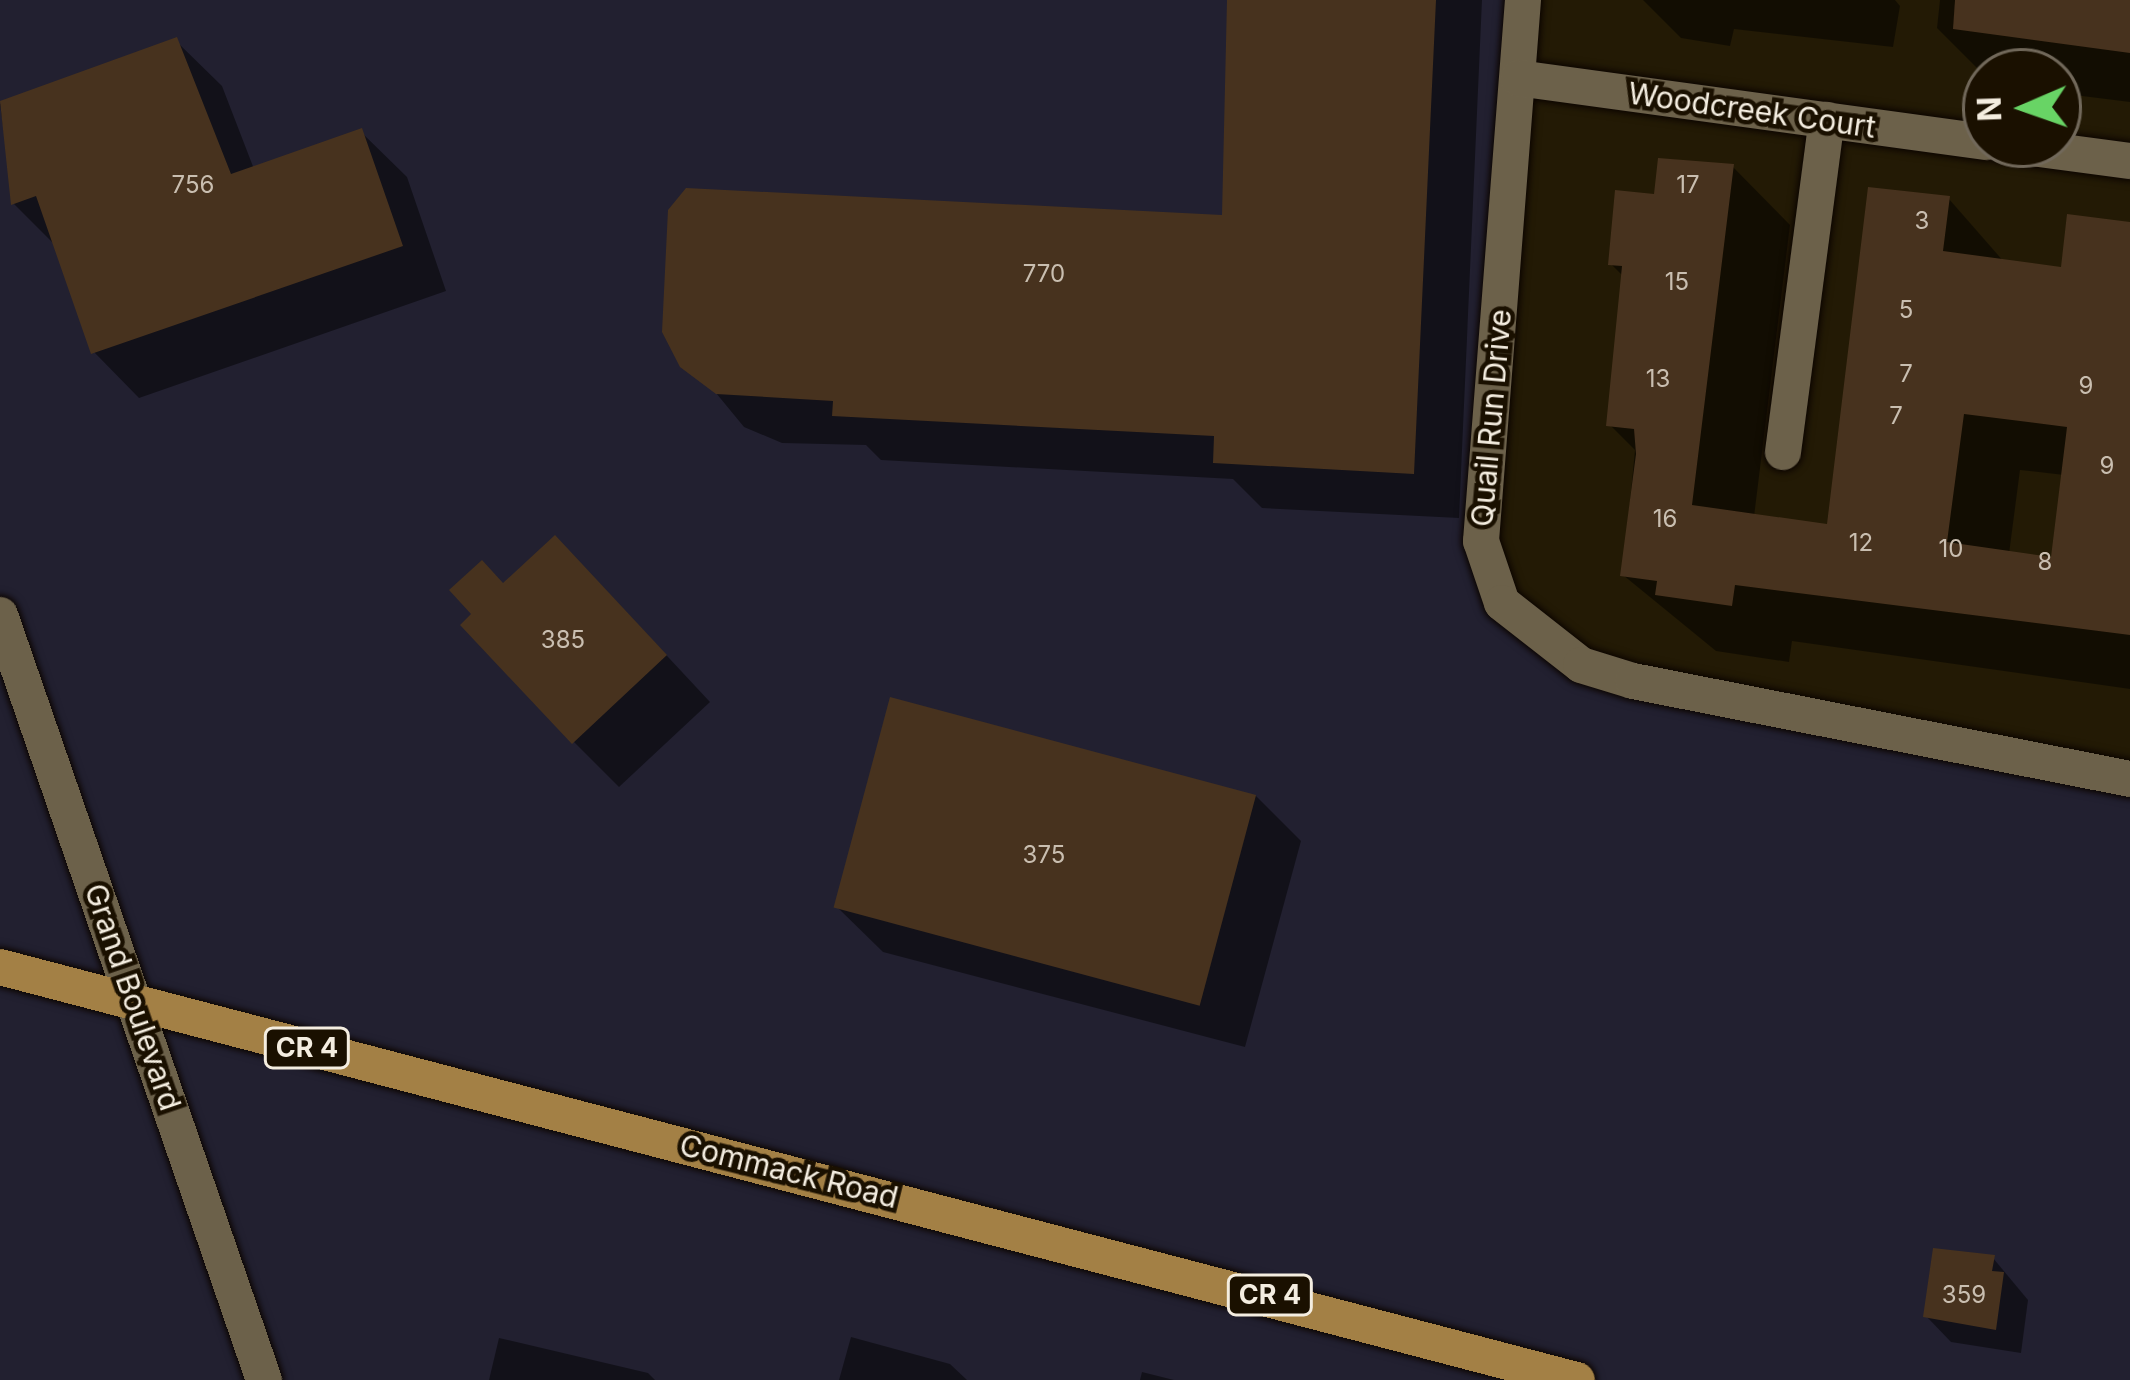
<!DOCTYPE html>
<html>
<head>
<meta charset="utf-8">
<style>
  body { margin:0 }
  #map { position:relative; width:2130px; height:1380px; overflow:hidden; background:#231a05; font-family:Inter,sans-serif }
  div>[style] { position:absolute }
  .industrial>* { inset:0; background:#222030 }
  .shadow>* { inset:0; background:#0007 }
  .building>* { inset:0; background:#47321e; transform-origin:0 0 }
  .roads { filter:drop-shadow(0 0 3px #0c0500) drop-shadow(0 0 3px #0c0500) }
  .minor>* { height:36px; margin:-18px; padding:0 18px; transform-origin:18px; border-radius:18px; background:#6c614a }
  .major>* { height:36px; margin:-18px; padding:0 18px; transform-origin:18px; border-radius:18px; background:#a38045 }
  span { translate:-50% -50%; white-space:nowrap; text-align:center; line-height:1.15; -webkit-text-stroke:9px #1a1000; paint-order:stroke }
  .number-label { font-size:24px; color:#c9beb0 }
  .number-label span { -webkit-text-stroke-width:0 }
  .shield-label span { padding:3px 9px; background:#1a1000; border:3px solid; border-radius:9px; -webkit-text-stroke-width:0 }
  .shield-label { font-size:27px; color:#f4ede0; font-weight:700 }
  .street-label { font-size:30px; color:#f4ede0 }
  .north { position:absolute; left:1962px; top:48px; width:120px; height:120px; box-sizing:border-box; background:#1a1000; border:3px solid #71685a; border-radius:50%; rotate:268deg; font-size:33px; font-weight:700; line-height:48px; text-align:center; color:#f4ede0 }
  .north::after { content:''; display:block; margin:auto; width:42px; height:54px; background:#68d465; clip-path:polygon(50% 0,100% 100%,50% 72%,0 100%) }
</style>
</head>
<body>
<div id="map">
  <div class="industrial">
    <i style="clip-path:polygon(0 0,1523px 0,1489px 575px,1581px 665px,2130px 779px,2130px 1380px,0 1380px)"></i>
  </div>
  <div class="shadow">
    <i style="clip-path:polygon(1230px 0,1482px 0,1459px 518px,1262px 508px,1233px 479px,881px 460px,866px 445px,782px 443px,744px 427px,665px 331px,1225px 218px)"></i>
    <i style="clip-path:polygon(1643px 0,1895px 0,1900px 6px,1893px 47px,1734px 29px,1730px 46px,1681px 38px)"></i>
    <i style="clip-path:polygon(1940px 0,2130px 0,2130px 102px,2058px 93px,2058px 72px,1986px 77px,1937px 28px)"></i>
    <i style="clip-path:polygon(176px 41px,222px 86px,254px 169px,361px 132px,407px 177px,446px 291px,139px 398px,94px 352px,57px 247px,14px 204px,0 104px)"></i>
    <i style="clip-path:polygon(evenodd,1733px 167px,1790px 225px,1754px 517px,1829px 528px,1949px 199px,2005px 263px,2063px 271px,2130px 225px,2130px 689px,1792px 641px,1789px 662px,1716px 651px,1623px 575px,1635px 450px,1610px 425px,1624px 277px,1611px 264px,1657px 197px,1733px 167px,2020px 470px,2064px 475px,2053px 560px,2009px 554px,2020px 470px)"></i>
    <i style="clip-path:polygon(600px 584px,710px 702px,619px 787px,574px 742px,504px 586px)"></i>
    <i style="clip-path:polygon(1255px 795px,1301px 841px,1245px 1047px,883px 952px,837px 907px)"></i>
    <i style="clip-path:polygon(1993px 1258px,2028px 1300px,2021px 1353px,1951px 1342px,1926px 1316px)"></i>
    <i style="clip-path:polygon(851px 1337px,950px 1364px,967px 1380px,839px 1380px)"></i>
    <i style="clip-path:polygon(499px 1338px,648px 1373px,655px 1380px,489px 1380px)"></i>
    <i style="clip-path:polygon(1142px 1372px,1174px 1380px,1140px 1380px)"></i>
  </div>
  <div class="building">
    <i style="clip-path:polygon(1227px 0,1436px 0,1414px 474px,1213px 463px,1214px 436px,832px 416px,833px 401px,716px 394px,680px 367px,662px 332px,668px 210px,686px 188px,1222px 215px)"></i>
    <i style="clip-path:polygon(1955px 0,2130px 0,2130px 53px,1953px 29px)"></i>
    <i style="clip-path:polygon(177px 37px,231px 174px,362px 128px,403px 246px,91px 354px,36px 196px,11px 205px,0 101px)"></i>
    <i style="clip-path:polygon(evenodd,1658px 158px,1734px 164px,1692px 505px,1827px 524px,1868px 187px,1950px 196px,1943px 251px,2061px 267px,2067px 214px,2130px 222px,2130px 635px,1735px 585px,1732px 606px,1655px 595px,1657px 581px,1620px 576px,1636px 454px,1634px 429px,1606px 426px,1622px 266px,1608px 265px,1615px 190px,1654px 194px,1658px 158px,1964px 414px,2067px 427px,2051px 557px,1947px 542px,1964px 414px)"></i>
    <i style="clip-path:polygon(555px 535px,667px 655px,572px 744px,460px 625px,471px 614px,449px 590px,482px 560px,503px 583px)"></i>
    <i style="left:890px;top:697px;width:379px;height:218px;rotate:15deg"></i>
    <i style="clip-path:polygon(1933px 1248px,1995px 1255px,1992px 1271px,2004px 1272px,1996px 1330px,1923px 1317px)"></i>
  </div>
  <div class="roads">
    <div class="minor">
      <i style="left:1523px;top:0;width:543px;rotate:94.44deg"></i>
      <i style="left:1481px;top:541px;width:65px;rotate:71.3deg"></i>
      <i style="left:1502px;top:603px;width:100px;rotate:38.1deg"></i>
      <i style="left:1581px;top:665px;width:54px;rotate:17.1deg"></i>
      <i style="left:1633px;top:681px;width:507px;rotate:11.15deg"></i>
      <i style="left:1518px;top:78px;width:472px;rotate:7.8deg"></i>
      <i style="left:2002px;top:144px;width:129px;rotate:7.6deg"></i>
      <i style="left:1783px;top:452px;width:335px;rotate:-82.5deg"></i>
      <i style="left:0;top:615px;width:809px;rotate:70.96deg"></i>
    </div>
    <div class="major">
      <i style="left:0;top:967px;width:1630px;rotate:14.68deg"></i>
    </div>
  </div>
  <div class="number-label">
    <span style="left:193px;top:185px">756</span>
    <span style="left:1688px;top:185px">17</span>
    <span style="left:1922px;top:221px">3</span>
    <span style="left:1044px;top:274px">770</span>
    <span style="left:1677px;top:282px">15</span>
    <span style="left:1906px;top:310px">5</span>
    <span style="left:1906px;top:374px">7</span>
    <span style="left:1658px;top:379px">13</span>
    <span style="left:2086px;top:386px">9</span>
    <span style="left:1896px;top:416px">7</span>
    <span style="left:2107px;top:466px">9</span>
    <span style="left:1665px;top:519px">16</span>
    <span style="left:1861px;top:543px">12</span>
    <span style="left:1951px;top:549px">10</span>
    <span style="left:2045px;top:562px">8</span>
    <span style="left:563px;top:640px">385</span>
    <span style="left:1044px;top:855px">375</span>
    <span style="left:1964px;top:1295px">359</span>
  </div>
  <div class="shield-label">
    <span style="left:307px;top:1048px">CR 4</span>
    <span style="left:1270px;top:1295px">CR 4</span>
  </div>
  <div class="street-label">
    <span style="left:1752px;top:110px;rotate:8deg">Woodcreek Court</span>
    <span style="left:1491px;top:418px;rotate:-85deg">Quail Run Drive</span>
    <span style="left:133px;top:997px;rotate:71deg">Grand Boulevard</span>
    <span style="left:789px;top:1171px;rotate:14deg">Commack Road</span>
  </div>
  <div class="north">N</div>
</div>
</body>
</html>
